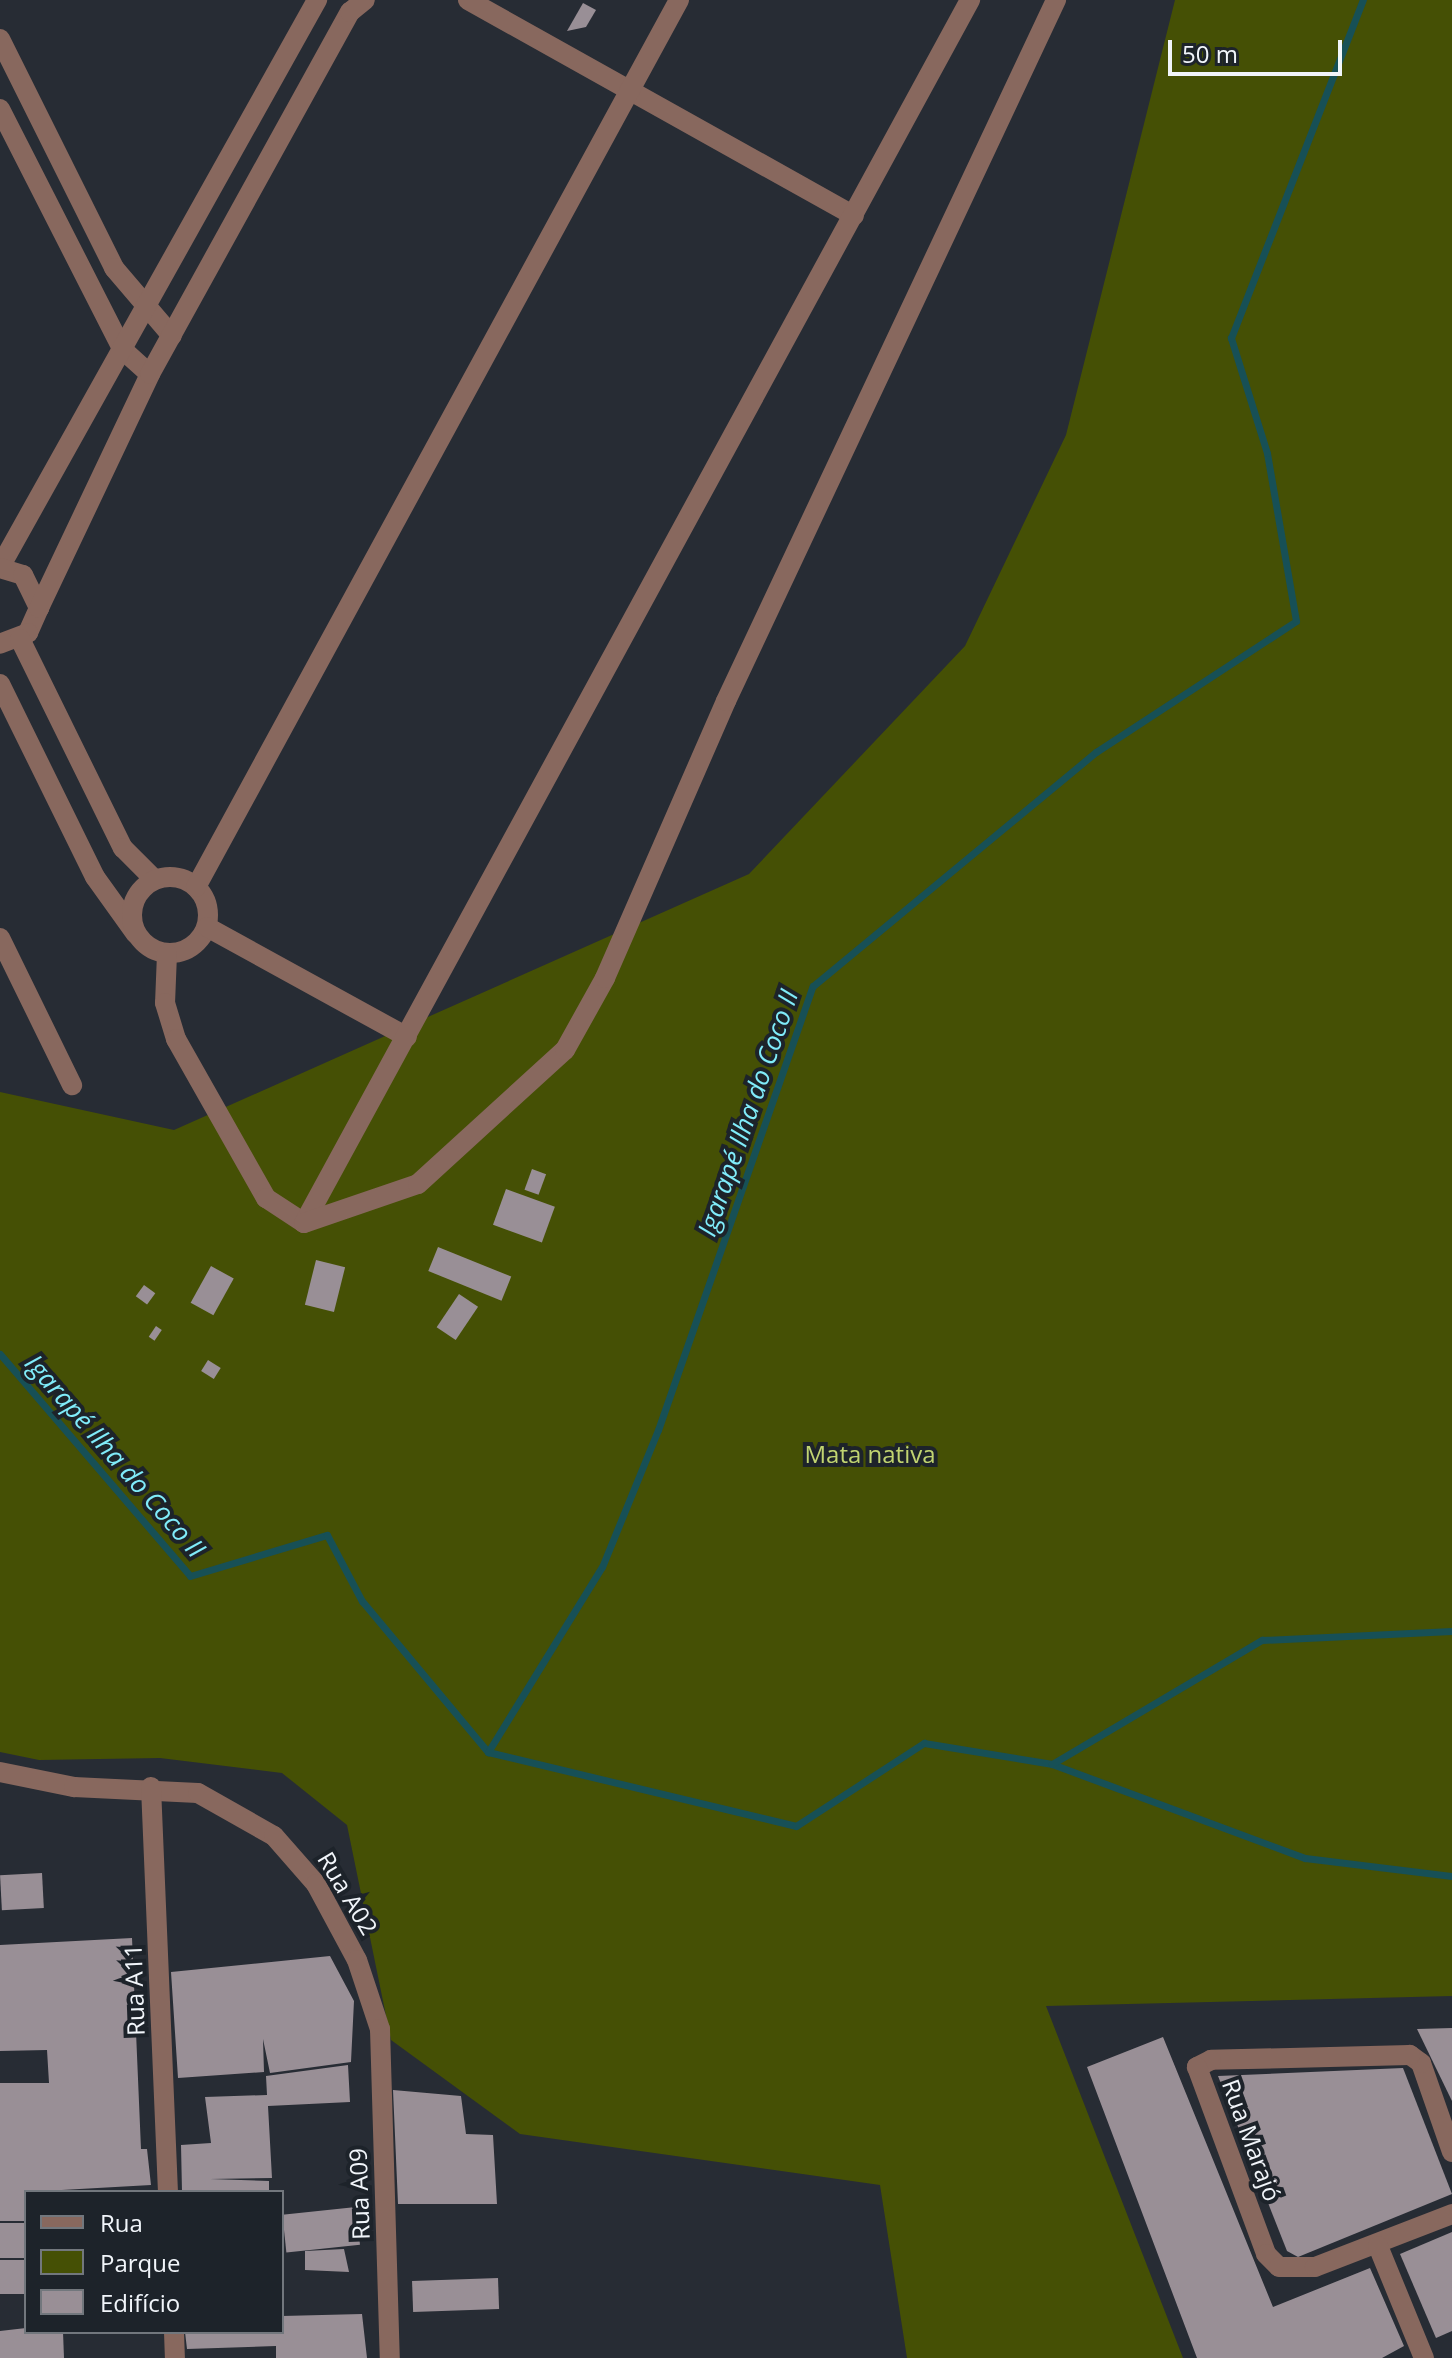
<!DOCTYPE html>
<html>
<head>
<meta charset="utf-8">
<style>
  body { margin:0 }
  #map { position:relative; width:1452px; height:2358px; overflow:hidden; background:#272c34; font-family:"Open Sans",sans-serif }
  div>[style] { position:absolute }
  .green>* { inset:0; background:#455005 }
  .stream>* { height:7px; margin:-3.5px; padding:0 3.5px; transform-origin:3.5px; border-radius:3.5px; background:#175056 }
  .building>* { inset:0; background:#998f96; transform-origin:0 0 }
  .minor>* { height:20px; margin:-10px; padding:0 10px; transform-origin:10px; border-radius:10px; background:#88685e }
  .minor>.ring { margin:-10px; padding:0; box-sizing:content-box; background:none; border:20px solid #88685e; border-radius:50% }
  span { translate:-50% -50%; white-space:nowrap; text-align:center; line-height:1.15; -webkit-text-stroke:8px #1d232a; paint-order:stroke }
  .park-label { font-size:24px; color:#c1d471 }
  .street-label { font-size:24px; color:#f1f5fa }
  .water-label { font-size:26px; color:#80ecfa; font-style:italic }
  .legend { position:absolute; left:24px; top:2190px; width:260px; height:144px; box-sizing:border-box; background:#1d232a; border:2px solid #72777d; margin:0; padding:10px 14px; list-style:none; font-size:24px; color:#f1f5fa }
  .legend li { display:flex; align-items:center; gap:16px; height:40px }
  .legend b { width:40px; border:2px solid #72777d }
  .scale { position:absolute; left:1168px; top:40px; width:174px; height:36px; box-sizing:border-box; border:4px solid #f1f5fa; border-top:0; padding-left:10px; font-size:24px; line-height:28px; white-space:nowrap; color:#f1f5fa; -webkit-text-stroke:6px #1d232a; paint-order:stroke }
</style>
</head>
<body>
<div id="map">
  <div class="green">
    <i style="clip-path:polygon(1175px 0,1452px 0,1452px 1996px,1046px 2006px,1183px 2358px,907px 2358px,880px 2185px,520px 2134px,391px 2040px,347px 1825px,282px 1773px,160px 1758px,39px 1760px,0 1752px,0 1092px,174px 1130px,749px 874px,965px 646px,1066px 435px)"></i>
  </div>
  <div class="stream">
    <i style="left:0;top:1354px;width:292px;rotate:49.4deg"></i>
    <i style="left:190px;top:1576px;width:143px;rotate:-16.7deg"></i>
    <i style="left:327px;top:1535px;width:75px;rotate:62.1deg"></i>
    <i style="left:362px;top:1601px;width:197px;rotate:50.2deg"></i>
    <i style="left:488px;top:1752px;width:217px;rotate:-58.4deg"></i>
    <i style="left:602px;top:1567px;width:148px;rotate:-67.8deg"></i>
    <i style="left:658px;top:1430px;width:470px;rotate:-70.8deg"></i>
    <i style="left:813px;top:986px;width:367px;rotate:-39.6deg"></i>
    <i style="left:1096px;top:752px;width:239px;rotate:-33.2deg"></i>
    <i style="left:1296px;top:621px;width:170px;rotate:-99.8deg"></i>
    <i style="left:1267px;top:453px;width:121px;rotate:-107.4deg"></i>
    <i style="left:1231px;top:338px;width:363px;rotate:-68.7deg"></i>
    <i style="left:488px;top:1752px;width:317px;rotate:13.5deg"></i>
    <i style="left:796px;top:1826px;width:153px;rotate:-33deg"></i>
    <i style="left:924px;top:1743px;width:130px;rotate:9.3deg"></i>
    <i style="left:1052px;top:1764px;width:270px;rotate:20.4deg"></i>
    <i style="left:1305px;top:1858px;width:148px;rotate:7deg"></i>
    <i style="left:1052px;top:1764px;width:244px;rotate:-30.6deg"></i>
    <i style="left:1262px;top:1640px;width:190px;rotate:-2.7deg"></i>
  </div>
  <div class="building">
    <i style="clip-path:polygon(583px 3px,596px 10px,586px 27px,567px 31px)"></i>
    <i style="left:532px;top:1169px;width:15px;height:22px;rotate:20deg"></i>
    <i style="left:506px;top:1189px;width:52px;height:38px;rotate:20deg"></i>
    <i style="left:438px;top:1247px;width:79px;height:26px;rotate:22deg"></i>
    <i style="left:316px;top:1260px;width:30px;height:46px;rotate:14deg"></i>
    <i style="left:211px;top:1266px;width:26px;height:42px;rotate:29deg"></i>
    <i style="left:144px;top:1285px;width:14px;height:14px;rotate:36deg"></i>
    <i style="left:459px;top:1294px;width:23px;height:40px;rotate:34deg"></i>
    <i style="left:156px;top:1326px;width:7px;height:13px;rotate:34deg"></i>
    <i style="left:208px;top:1360px;width:15px;height:13px;rotate:32deg"></i>
    <i style="left:42px;top:1873px;width:35px;height:42px;rotate:87deg"></i>
    <i style="clip-path:polygon(132px 1938px,141px 2149px,147px 2149px,151px 2185px,26px 2192px,26px 2221px,0 2221px,0 2083px,49px 2083px,47px 2050px,0 2051px,0 1945px)"></i>
    <i style="clip-path:polygon(330px 1956px,354px 2001px,351px 2062px,270px 2073px,263px 2039px,264px 2072px,178px 2078px,171px 1972px)"></i>
    <i style="clip-path:polygon(1452px 2028px,1452px 2101px,1417px 2029px)"></i>
    <i style="clip-path:polygon(1163px 2037px,1273px 2307px,1370px 2268px,1404px 2346px,1382px 2358px,1197px 2358px,1087px 2067px)"></i>
    <i style="clip-path:polygon(348px 2065px,350px 2102px,268px 2106px,272px 2178px,210px 2179px,269px 2181px,269px 2192px,182px 2192px,181px 2145px,211px 2143px,205px 2097px,267px 2095px,266px 2076px)"></i>
    <i style="clip-path:polygon(1403px 2068px,1452px 2194px,1298px 2257px,1287px 2251px,1218px 2076px)"></i>
    <i style="clip-path:polygon(393px 2090px,461px 2096px,466px 2134px,493px 2135px,497px 2204px,398px 2204px)"></i>
    <i style="left:356px;top:2207px;width:38px;height:74px;rotate:84deg"></i>
    <i style="left:26px;top:2223px;width:35px;height:26px;rotate:90deg"></i>
    <i style="clip-path:polygon(1452px 2232px,1452px 2331px,1436px 2338px,1400px 2254px)"></i>
    <i style="clip-path:polygon(344px 2249px,349px 2272px,305px 2270px,305px 2251px)"></i>
    <i style="left:26px;top:2260px;width:34px;height:26px;rotate:90deg"></i>
    <i style="left:498px;top:2278px;width:31px;height:86px;rotate:88deg"></i>
    <i style="clip-path:polygon(362px 2314px,367px 2358px,276px 2358px,276px 2346px,187px 2349px,185px 2332px,282px 2332px,282px 2316px)"></i>
    <i style="clip-path:polygon(26px 2328px,63px 2332px,64px 2358px,0 2358px,0 2331px)"></i>
  </div>
  <div class="minor">
    <i style="left:468px;top:0;width:442px;rotate:29.2deg"></i>
    <i style="left:0;top:39px;width:256px;rotate:63.5deg"></i>
    <i style="left:114px;top:268px;width:89px;rotate:49.5deg"></i>
    <i style="left:0;top:109px;width:271px;rotate:63deg"></i>
    <i style="left:123px;top:350px;width:36px;rotate:42deg"></i>
    <i style="left:0;top:567px;width:650px;rotate:-60.79deg"></i>
    <i style="left:0;top:568px;width:24px;rotate:17deg"></i>
    <i style="left:23px;top:575px;width:37px;rotate:64deg"></i>
    <i style="left:39px;top:608px;width:27px;rotate:114deg"></i>
    <i style="left:28px;top:633px;width:30px;rotate:159deg"></i>
    <i style="left:39px;top:608px;width:259px;rotate:-64.6deg"></i>
    <i style="left:150px;top:374px;width:414px;rotate:-61.1deg"></i>
    <i style="left:350px;top:12px;width:19px;rotate:-39deg"></i>
    <i style="left:20px;top:639px;width:233px;rotate:63.8deg"></i>
    <i style="left:123px;top:848px;width:45px;rotate:45deg"></i>
    <i style="left:0;top:684px;width:215px;rotate:63.8deg"></i>
    <i style="left:95px;top:877px;width:70px;rotate:54.3deg"></i>
    <i class="ring" style="left:132px;top:877px;width:56px;height:56px"></i>
    <i style="left:196px;top:887px;width:1010px;rotate:-61.43deg"></i>
    <i style="left:207px;top:927px;width:228px;rotate:28.8deg"></i>
    <i style="left:0;top:938px;width:164px;rotate:63.9deg"></i>
    <i style="left:167px;top:954px;width:49px;rotate:92.3deg"></i>
    <i style="left:165px;top:1003px;width:38px;rotate:73deg"></i>
    <i style="left:176px;top:1039px;width:183px;rotate:60.5deg"></i>
    <i style="left:266px;top:1198px;width:45px;rotate:33.3deg"></i>
    <i style="left:304px;top:1223px;width:1393px;rotate:-61.43deg"></i>
    <i style="left:304px;top:1223px;width:120px;rotate:-18.9deg"></i>
    <i style="left:418px;top:1184px;width:199px;rotate:-42.4deg"></i>
    <i style="left:565px;top:1050px;width:82px;rotate:-60.9deg"></i>
    <i style="left:605px;top:978px;width:302px;rotate:-66.4deg"></i>
    <i style="left:726px;top:701px;width:775px;rotate:-64.79deg"></i>
    <i style="left:0;top:1772px;width:76px;rotate:11.5deg"></i>
    <i style="left:74px;top:1787px;width:124px;rotate:2.8deg"></i>
    <i style="left:198px;top:1793px;width:87px;rotate:29.5deg"></i>
    <i style="left:274px;top:1836px;width:64px;rotate:48.8deg"></i>
    <i style="left:316px;top:1884px;width:86px;rotate:61.7deg"></i>
    <i style="left:357px;top:1960px;width:73px;rotate:71.6deg"></i>
    <i style="left:380px;top:2029px;width:329px;rotate:88.3deg"></i>
    <i style="left:151px;top:1787px;width:405px;rotate:87.6deg"></i>
    <i style="left:1452px;top:2152px;width:94px;rotate:-109.2deg"></i>
    <i style="left:1421px;top:2063px;width:14px;rotate:-144deg"></i>
    <i style="left:1410px;top:2055px;width:199px;rotate:178.6deg"></i>
    <i style="left:1211px;top:2060px;width:16px;rotate:153deg"></i>
    <i style="left:1197px;top:2067px;width:199px;rotate:69.7deg"></i>
    <i style="left:1266px;top:2254px;width:18px;rotate:45deg"></i>
    <i style="left:1279px;top:2267px;width:36px"></i>
    <i style="left:1315px;top:2267px;width:147px;rotate:-21.1deg"></i>
    <i style="left:1378px;top:2246px;width:121px;rotate:67.7deg"></i>
    <i style="left:174px;top:2332px;width:26px;rotate:88deg"></i>
  </div>
  <div class="park-label">
    <span style="left:870px;top:1454px">Mata nativa</span>
  </div>
  <div class="street-label">
    <span style="left:348px;top:1893px;rotate:59deg">Rua A02</span>
    <span style="left:134px;top:1990px;rotate:-92deg">Rua A11</span>
    <span style="left:1252px;top:2140px;rotate:70deg">Rua Marajó</span>
    <span style="left:359px;top:2194px;rotate:-92deg">Rua A09</span>
  </div>
  <div class="water-label">
    <span style="left:748px;top:1113px;rotate:-71deg">Igarapé Ilha do Coco II</span>
    <span style="left:115px;top:1456px;rotate:49deg">Igarapé Ilha do Coco II</span>
  </div>
  <ul class="legend">
  <li><b style="height:10px;background:#88685e"></b>Rua</li>
  <li><b style="height:22px;background:#455005"></b>Parque</li>
  <li><b style="height:22px;background:#998f96"></b>Edifício</li>
  </ul>
  <div class="scale">50 m</div>
</div>
</body>
</html>
